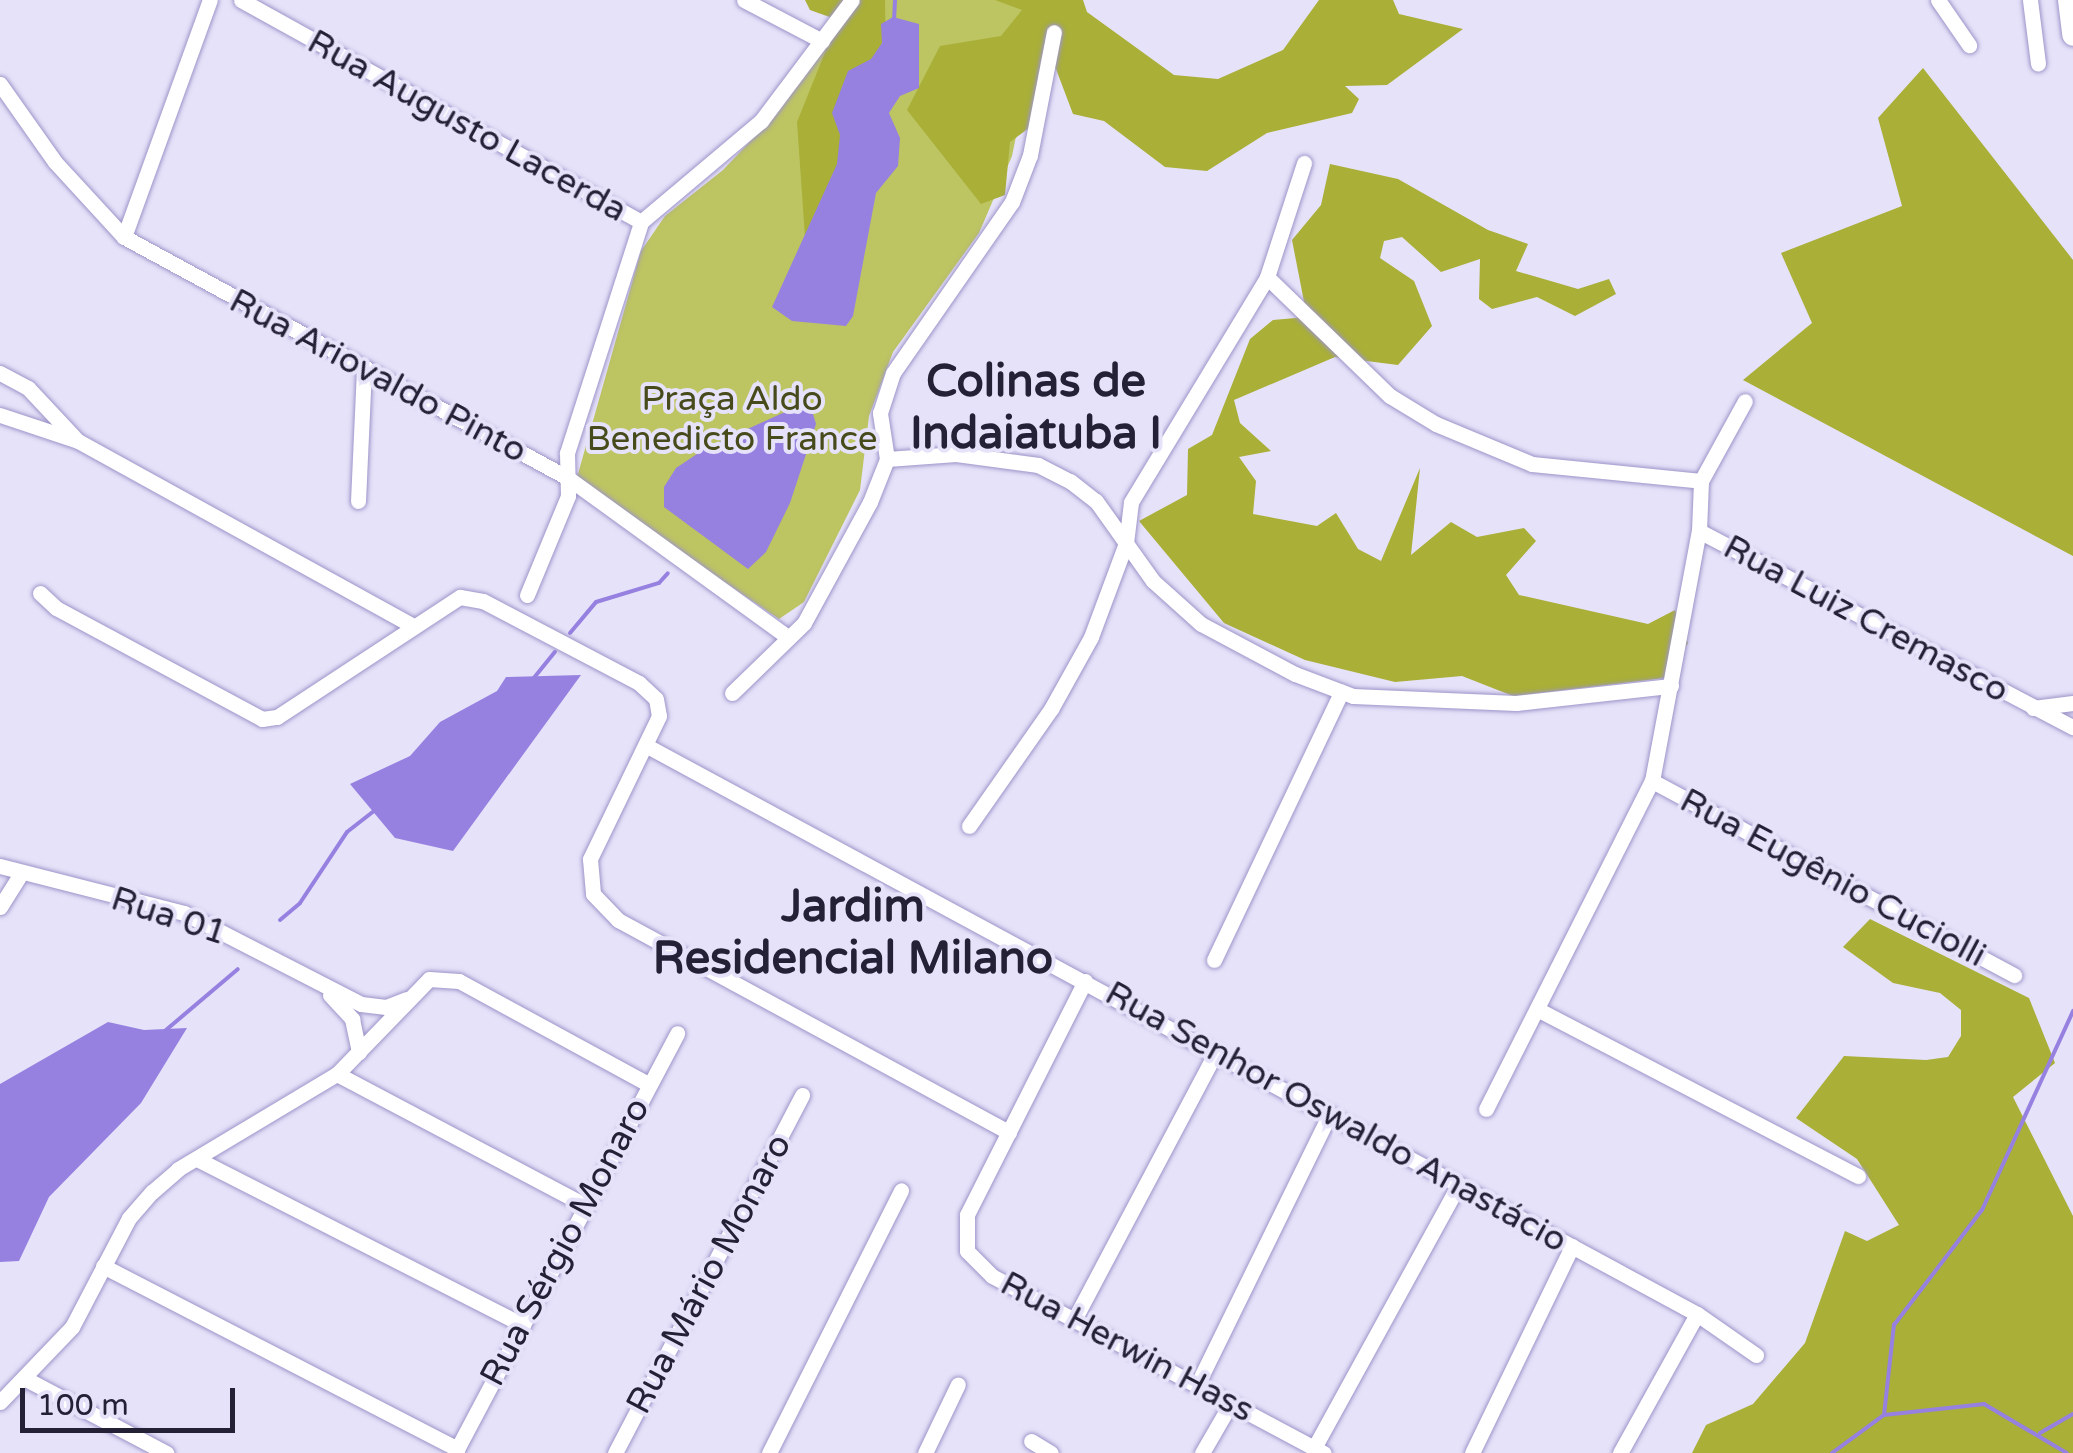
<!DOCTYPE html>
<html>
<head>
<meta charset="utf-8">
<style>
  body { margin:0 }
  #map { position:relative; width:2073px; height:1453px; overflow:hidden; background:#e6e2f9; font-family:"Varela Round",sans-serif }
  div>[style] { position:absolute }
  .green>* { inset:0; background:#bdc462 }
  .forest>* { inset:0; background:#a9af37 }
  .water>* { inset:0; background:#9681e1 }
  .stream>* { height:4px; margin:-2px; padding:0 2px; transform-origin:2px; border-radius:2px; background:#9681e1 }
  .roads { filter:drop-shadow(0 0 2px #9d94c9) drop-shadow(0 0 2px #9d94c9) }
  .street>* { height:15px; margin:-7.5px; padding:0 7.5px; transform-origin:7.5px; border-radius:7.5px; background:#fff }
  .secondary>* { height:22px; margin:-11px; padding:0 11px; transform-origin:11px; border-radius:11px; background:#fff }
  span { translate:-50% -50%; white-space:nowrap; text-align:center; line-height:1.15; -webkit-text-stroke:8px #e6e2f9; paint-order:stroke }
  .street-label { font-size:35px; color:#242035 }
  .park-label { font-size:35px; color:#474a1a }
  .district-label { font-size:45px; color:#242035; font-weight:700 }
  .scale { position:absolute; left:20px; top:1388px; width:215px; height:45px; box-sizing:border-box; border:5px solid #242035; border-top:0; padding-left:12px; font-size:30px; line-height:35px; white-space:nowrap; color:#242035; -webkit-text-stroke:8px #e6e2f9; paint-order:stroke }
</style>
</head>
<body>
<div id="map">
  <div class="green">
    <i style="clip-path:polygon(860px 0,1044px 0,1012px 156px,979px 233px,893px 352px,869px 416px,860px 490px,804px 602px,779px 619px,576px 481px,641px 251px,665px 216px,723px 170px,778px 112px)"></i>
  </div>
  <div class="forest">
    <i style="clip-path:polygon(805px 0,885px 0,886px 65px,849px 171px,806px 251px,797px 122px,838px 20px,810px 10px)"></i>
    <i style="clip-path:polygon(995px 0,1083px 0,1087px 12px,1174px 75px,1218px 79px,1283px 50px,1319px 0,1393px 0,1399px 14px,1463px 29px,1387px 85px,1345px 86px,1359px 99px,1352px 113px,1267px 133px,1207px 171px,1165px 167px,1104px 121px,1073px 114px,1056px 69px,1041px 59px,1040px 120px,1010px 142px,1005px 195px,981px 204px,907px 110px,940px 46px,1001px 36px,1022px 10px)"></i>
    <i style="clip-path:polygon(1923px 68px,2073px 260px,2073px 556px,1743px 380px,1812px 323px,1781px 253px,1902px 206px,1878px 118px)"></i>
    <i style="clip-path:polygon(1330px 164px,1398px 179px,1488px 230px,1528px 244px,1516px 271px,1578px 289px,1609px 279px,1616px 294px,1575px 316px,1537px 297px,1492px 309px,1479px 299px,1480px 259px,1441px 272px,1402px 237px,1384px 241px,1380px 258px,1414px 281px,1432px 326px,1398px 365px,1335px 357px,1234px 400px,1240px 423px,1271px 451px,1239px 457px,1256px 481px,1253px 514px,1317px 526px,1336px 513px,1358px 549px,1381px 561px,1420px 468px,1411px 555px,1451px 522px,1477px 537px,1524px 528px,1536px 541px,1506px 575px,1519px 595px,1648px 624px,1675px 610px,1688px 643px,1665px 678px,1513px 696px,1462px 676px,1395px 682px,1305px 660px,1224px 623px,1139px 521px,1187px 495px,1188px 449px,1212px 435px,1250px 339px,1273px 320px,1307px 317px,1292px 240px,1321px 205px)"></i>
    <i style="clip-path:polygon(1870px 919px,2029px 998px,2055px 1063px,2013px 1097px,2073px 1216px,2073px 1453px,1692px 1453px,1706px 1425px,1753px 1404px,1805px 1343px,1845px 1231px,1867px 1241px,1899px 1225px,1857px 1159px,1796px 1118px,1844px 1056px,1926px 1060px,1948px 1057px,1961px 1036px,1961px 1010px,1940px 993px,1893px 983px,1843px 947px)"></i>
  </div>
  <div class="water">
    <i style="clip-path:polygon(893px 17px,919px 24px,919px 88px,900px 96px,889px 113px,900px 138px,898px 166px,876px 193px,853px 316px,846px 326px,792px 321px,772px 307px,837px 164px,840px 135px,832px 113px,848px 71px,871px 59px,882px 43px,881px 24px)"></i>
    <i style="clip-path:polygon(798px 406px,813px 414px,816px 424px,790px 503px,766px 552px,748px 569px,664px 507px,664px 487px,676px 468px,706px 448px)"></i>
    <i style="clip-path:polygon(581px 675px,453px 851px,395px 838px,350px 784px,410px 756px,440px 722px,497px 691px,506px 677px)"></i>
    <i style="clip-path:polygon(108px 1022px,144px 1030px,187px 1028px,141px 1103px,49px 1197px,19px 1261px,0 1262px,0 1084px)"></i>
  </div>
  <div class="stream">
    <i style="left:894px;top:20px;width:20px;rotate:-87deg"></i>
    <i style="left:570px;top:633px;width:40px;rotate:-50deg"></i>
    <i style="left:596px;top:602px;width:66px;rotate:-16.8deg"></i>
    <i style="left:659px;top:583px;width:13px;rotate:-48deg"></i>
    <i style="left:533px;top:679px;width:35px;rotate:-51deg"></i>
    <i style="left:280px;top:920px;width:26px;rotate:-40deg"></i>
    <i style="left:300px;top:903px;width:85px;rotate:-56.5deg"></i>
    <i style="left:347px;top:832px;width:37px;rotate:-38deg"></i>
    <i style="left:166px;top:1030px;width:94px;rotate:-40.3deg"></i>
    <i style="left:1884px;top:1415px;width:91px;rotate:-83.7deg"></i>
    <i style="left:1894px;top:1325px;width:145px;rotate:-52.6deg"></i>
    <i style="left:1982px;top:1210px;width:219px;rotate:-65.4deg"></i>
    <i style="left:2040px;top:1433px;width:38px;rotate:-30deg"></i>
    <i style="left:1832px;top:1453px;width:64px;rotate:-36.2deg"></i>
    <i style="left:1884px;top:1415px;width:101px;rotate:-6.3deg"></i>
    <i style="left:1984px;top:1404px;width:96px;rotate:30.6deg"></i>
  </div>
  <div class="roads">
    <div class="street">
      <i style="left:241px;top:0;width:457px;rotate:29deg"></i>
      <i style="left:744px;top:0;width:88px;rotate:27.7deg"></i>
      <i style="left:1938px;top:0;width:55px;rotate:55.4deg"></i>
      <i style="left:2030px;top:0;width:64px;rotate:82.8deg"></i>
      <i style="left:0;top:84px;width:95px;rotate:54.8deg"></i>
      <i style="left:55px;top:162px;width:102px;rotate:47.4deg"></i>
      <i style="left:124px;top:237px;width:505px;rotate:28.49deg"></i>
      <i style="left:568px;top:478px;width:271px;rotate:35.9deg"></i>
      <i style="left:124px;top:237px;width:252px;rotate:-70.1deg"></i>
      <i style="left:1267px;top:277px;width:171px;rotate:44.1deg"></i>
      <i style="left:1390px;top:396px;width:54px;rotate:31.3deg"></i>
      <i style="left:1436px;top:424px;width:104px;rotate:22.6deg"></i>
      <i style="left:1532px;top:464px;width:170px;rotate:5.7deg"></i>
      <i style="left:0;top:373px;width:32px;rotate:28deg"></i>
      <i style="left:28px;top:388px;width:69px;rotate:46.8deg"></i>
      <i style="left:0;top:415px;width:82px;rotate:18.4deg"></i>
      <i style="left:78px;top:441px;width:379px;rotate:28.9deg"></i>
      <i style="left:887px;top:459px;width:69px;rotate:-4.1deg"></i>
      <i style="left:956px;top:454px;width:83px;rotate:7.6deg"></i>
      <i style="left:1038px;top:465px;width:36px;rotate:27deg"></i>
      <i style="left:1070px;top:481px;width:33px;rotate:38deg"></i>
      <i style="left:1096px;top:501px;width:98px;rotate:54.5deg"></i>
      <i style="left:1153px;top:581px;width:64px;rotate:41.9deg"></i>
      <i style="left:1201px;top:624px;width:106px;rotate:28deg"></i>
      <i style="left:1295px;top:674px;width:62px;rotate:20.8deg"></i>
      <i style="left:1353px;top:696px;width:163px;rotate:2.5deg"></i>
      <i style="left:1516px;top:703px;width:156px;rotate:-6.3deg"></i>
      <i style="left:358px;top:501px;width:131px;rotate:-87.4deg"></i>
      <i style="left:1699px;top:531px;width:422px;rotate:27.7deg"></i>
      <i style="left:40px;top:593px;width:22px;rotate:43deg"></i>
      <i style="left:56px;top:608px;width:234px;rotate:28.3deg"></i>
      <i style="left:262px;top:719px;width:15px;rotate:-8deg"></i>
      <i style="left:277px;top:717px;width:219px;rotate:-33.3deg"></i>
      <i style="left:460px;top:597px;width:23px;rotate:10deg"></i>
      <i style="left:483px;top:601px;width:176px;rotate:27.7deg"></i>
      <i style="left:639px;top:683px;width:23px;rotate:43deg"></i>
      <i style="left:656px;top:699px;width:17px;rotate:80deg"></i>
      <i style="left:659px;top:716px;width:159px;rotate:115.8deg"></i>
      <i style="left:590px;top:859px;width:35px;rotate:85deg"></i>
      <i style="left:593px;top:894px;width:36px;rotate:46deg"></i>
      <i style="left:618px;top:920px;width:445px;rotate:28.5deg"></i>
      <i style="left:527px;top:595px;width:107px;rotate:-67.5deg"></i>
      <i style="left:568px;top:496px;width:43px;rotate:-91.3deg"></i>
      <i style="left:567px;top:453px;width:243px;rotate:-72.2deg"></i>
      <i style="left:641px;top:222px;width:157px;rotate:-40.1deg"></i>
      <i style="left:761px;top:121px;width:151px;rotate:-53.1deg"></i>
      <i style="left:732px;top:693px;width:100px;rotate:-44.2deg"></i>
      <i style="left:804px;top:623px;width:138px;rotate:-61.4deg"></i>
      <i style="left:870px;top:502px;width:46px;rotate:-68.4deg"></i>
      <i style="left:887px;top:459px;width:47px;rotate:-98.7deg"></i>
      <i style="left:880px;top:413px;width:42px;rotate:-72deg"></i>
      <i style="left:893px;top:373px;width:208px;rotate:-55.2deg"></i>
      <i style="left:1012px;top:202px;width:50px;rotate:-69deg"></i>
      <i style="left:1030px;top:155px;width:125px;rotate:-79deg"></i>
      <i style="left:2033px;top:708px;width:40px;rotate:-7.1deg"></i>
      <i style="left:647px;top:746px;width:1194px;rotate:28.41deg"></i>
      <i style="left:1697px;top:1314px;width:72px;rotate:34.8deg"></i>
      <i style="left:1652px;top:781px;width:411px;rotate:28.2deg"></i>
      <i style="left:969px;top:826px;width:143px;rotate:-55deg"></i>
      <i style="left:1051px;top:709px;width:82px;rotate:-60.9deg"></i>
      <i style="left:1091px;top:637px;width:100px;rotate:-69.6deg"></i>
      <i style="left:1126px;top:543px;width:41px;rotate:-83deg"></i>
      <i style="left:1131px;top:502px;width:263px;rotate:-58.8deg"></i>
      <i style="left:1267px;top:277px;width:120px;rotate:-72deg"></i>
      <i style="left:0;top:866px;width:190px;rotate:14.3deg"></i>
      <i style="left:184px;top:913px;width:199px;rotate:27.2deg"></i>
      <i style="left:361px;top:1004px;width:25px;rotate:7deg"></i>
      <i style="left:386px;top:1007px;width:22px;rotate:-21deg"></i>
      <i style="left:0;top:907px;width:39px;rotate:-58deg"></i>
      <i style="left:1214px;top:960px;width:297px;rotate:-64.6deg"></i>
      <i style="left:1085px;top:981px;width:262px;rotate:116.8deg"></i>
      <i style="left:967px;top:1215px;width:36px;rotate:90deg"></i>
      <i style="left:967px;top:1251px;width:35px;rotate:45deg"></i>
      <i style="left:992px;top:1276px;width:376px;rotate:28.1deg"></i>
      <i style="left:330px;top:995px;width:33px;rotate:47deg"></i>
      <i style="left:352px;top:1019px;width:34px;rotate:78deg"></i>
      <i style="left:1537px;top:1009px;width:362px;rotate:27.5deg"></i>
      <i style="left:337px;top:1074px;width:282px;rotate:27.9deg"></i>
      <i style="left:1486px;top:1109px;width:368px;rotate:-63.2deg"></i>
      <i style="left:1652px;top:781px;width:254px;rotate:-79.4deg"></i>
      <i style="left:1699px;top:531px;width:50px;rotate:-87.7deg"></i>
      <i style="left:1701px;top:481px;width:91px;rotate:-61.2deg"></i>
      <i style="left:197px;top:1159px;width:366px;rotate:27deg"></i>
      <i style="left:103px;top:1266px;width:399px;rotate:27.3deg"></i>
      <i style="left:1074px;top:1320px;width:303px;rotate:-62.1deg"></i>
      <i style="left:24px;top:1378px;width:161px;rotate:27.8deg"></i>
      <i style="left:1197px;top:1385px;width:302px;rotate:-63.9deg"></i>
      <i style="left:0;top:1402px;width:104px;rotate:-46.2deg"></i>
      <i style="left:72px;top:1327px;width:123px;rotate:-62.4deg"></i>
      <i style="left:129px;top:1218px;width:35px;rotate:-49deg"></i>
      <i style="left:152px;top:1192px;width:35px;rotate:-41deg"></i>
      <i style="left:178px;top:1169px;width:185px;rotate:-30.9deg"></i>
      <i style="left:337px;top:1074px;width:132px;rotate:-45.9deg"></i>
      <i style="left:429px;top:979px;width:30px;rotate:4deg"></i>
      <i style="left:459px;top:981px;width:215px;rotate:28.6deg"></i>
      <i style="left:1031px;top:1441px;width:23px;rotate:31deg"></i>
      <i style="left:1314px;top:1448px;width:301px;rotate:-61.2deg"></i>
      <i style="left:455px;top:1453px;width:475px;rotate:-62.1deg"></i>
      <i style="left:615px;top:1453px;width:404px;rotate:-62.4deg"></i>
      <i style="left:769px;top:1453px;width:294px;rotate:-63.3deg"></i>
      <i style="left:925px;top:1453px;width:76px;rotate:-64.4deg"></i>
      <i style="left:1202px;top:1453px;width:58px;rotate:-59.9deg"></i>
      <i style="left:1472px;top:1453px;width:230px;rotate:-64.2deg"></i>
      <i style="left:1620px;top:1453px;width:159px;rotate:-61deg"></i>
    </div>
    <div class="secondary">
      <i style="left:2069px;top:0;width:35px;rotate:83deg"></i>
    </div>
  </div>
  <div class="street-label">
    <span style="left:467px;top:126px;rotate:29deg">Rua Augusto Lacerda</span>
    <span style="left:378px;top:376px;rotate:28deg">Rua Ariovaldo Pinto</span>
    <span style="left:1866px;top:619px;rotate:28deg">Rua Luiz Cremasco</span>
    <span style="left:1833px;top:878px;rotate:28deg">Rua Eugênio Cuciolli</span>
    <span style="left:169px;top:916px;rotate:18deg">Rua 01</span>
    <span style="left:1336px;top:1117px;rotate:29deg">Rua Senhor Oswaldo Anastácio</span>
    <span style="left:565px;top:1242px;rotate:-62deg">Rua Sérgio Monaro</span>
    <span style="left:709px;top:1274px;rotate:-62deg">Rua Mário Monaro</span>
    <span style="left:1127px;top:1347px;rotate:28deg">Rua Herwin Hass</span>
  </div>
  <div class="park-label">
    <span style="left:732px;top:419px">Praça Aldo<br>Benedicto France</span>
  </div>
  <div class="district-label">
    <span style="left:1036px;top:409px">Colinas de<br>Indaiatuba I</span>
    <span style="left:853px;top:934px">Jardim<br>Residencial Milano</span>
  </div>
  <div class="scale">100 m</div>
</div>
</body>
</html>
